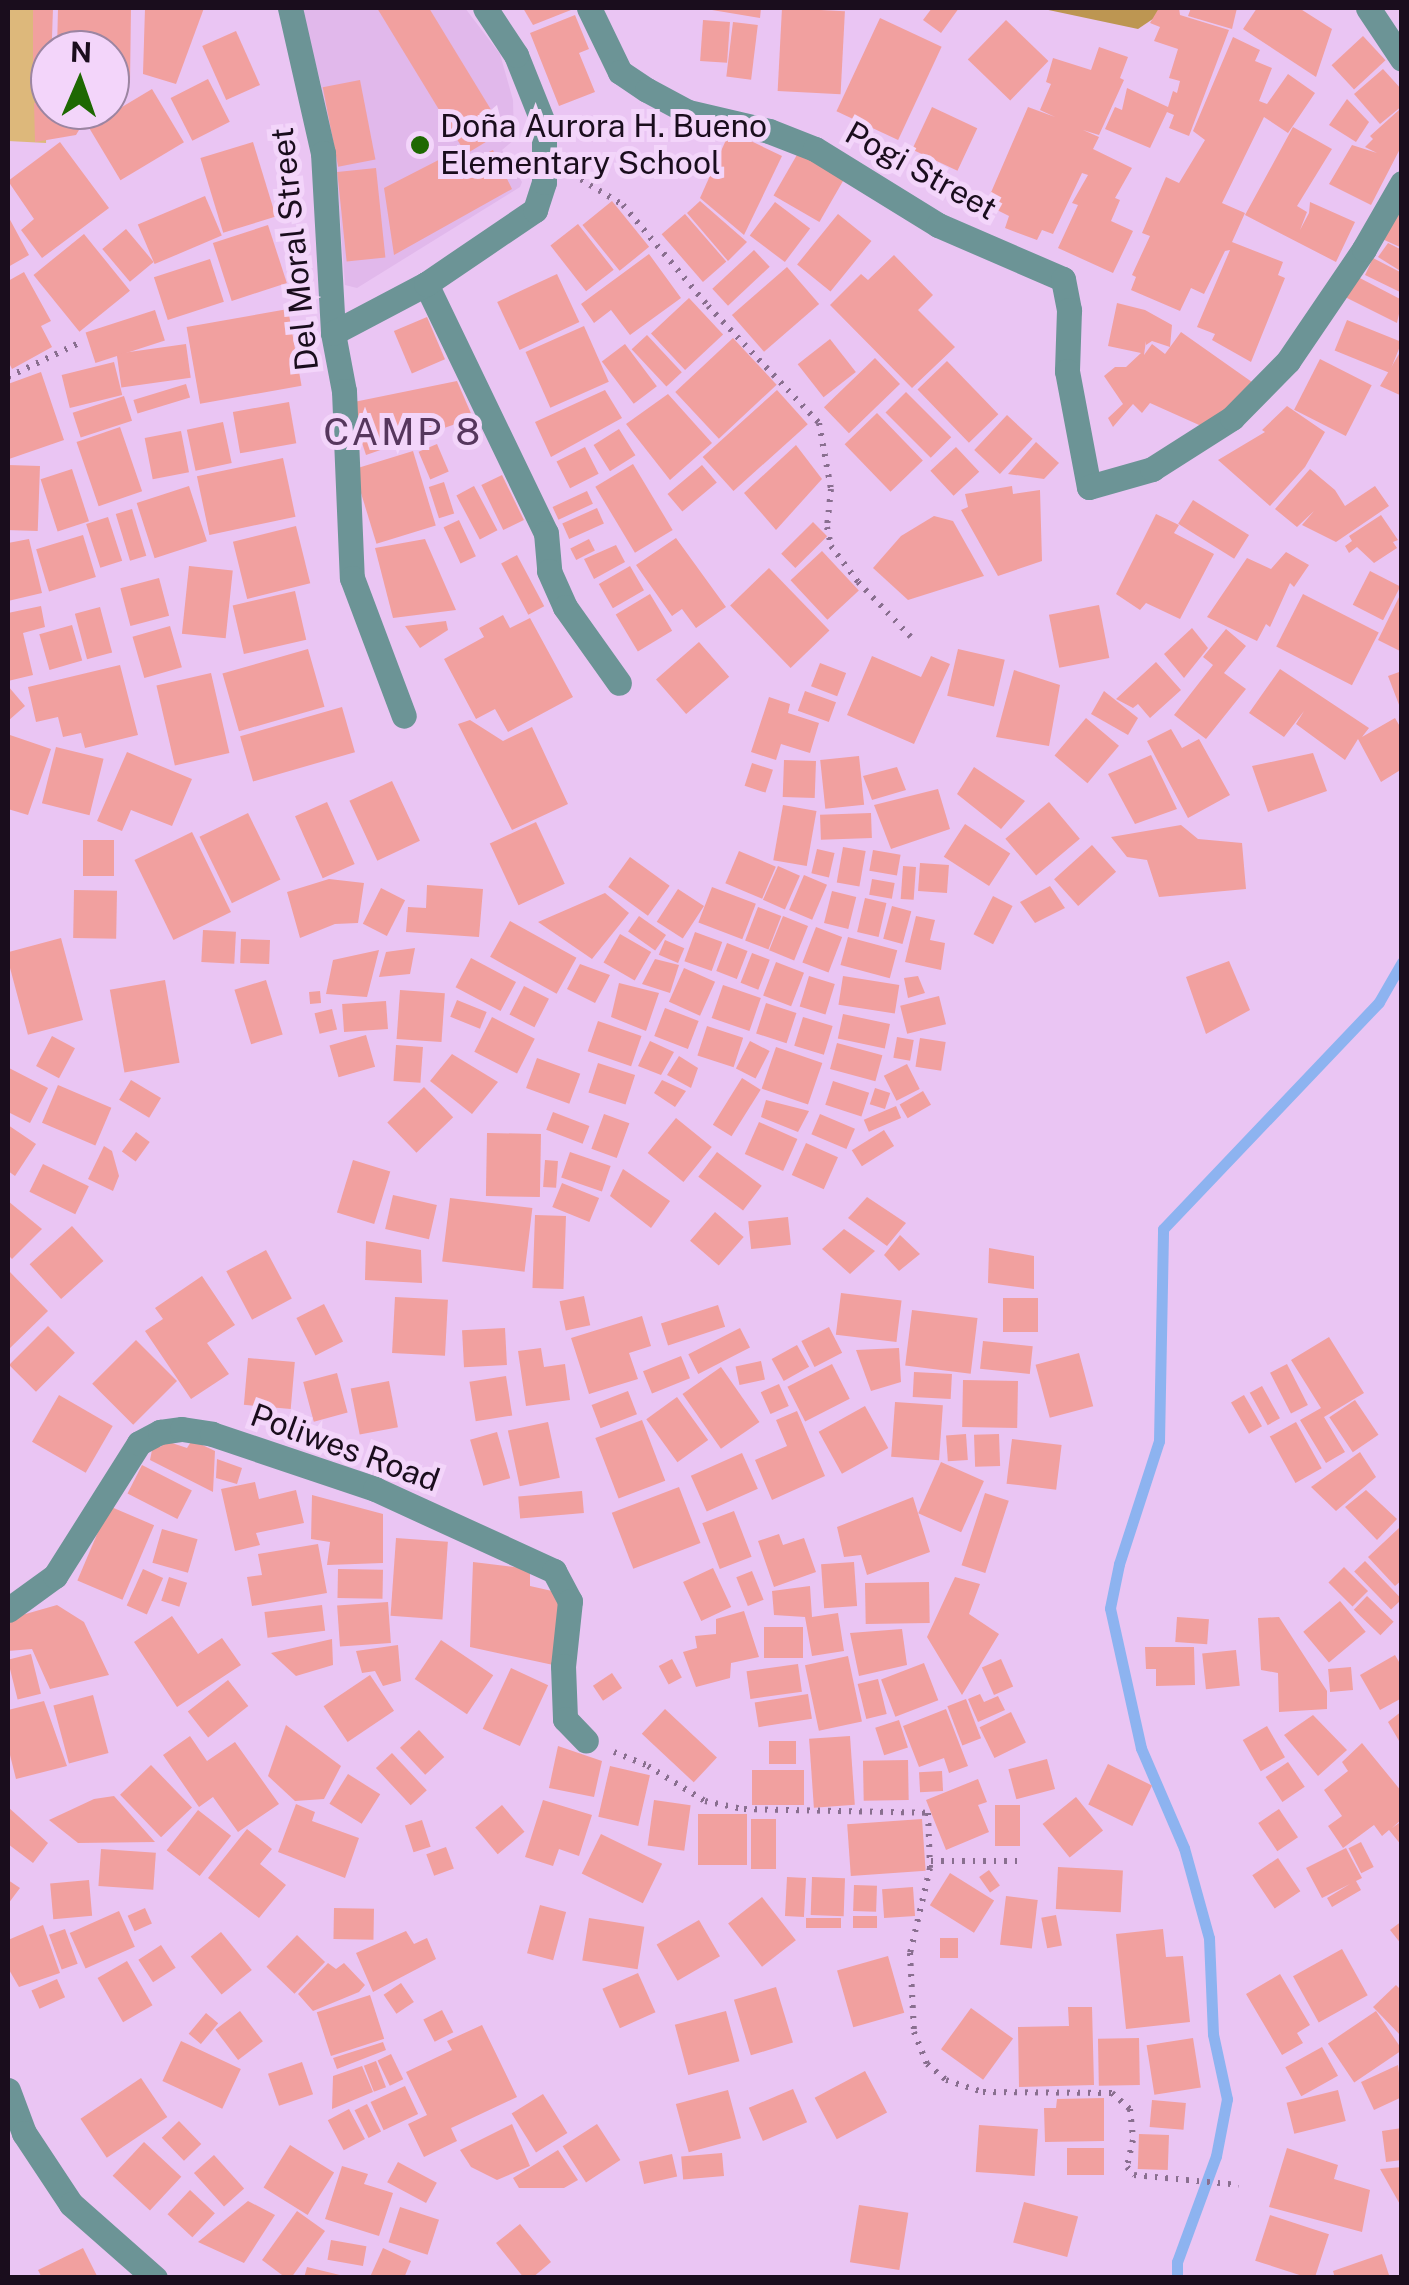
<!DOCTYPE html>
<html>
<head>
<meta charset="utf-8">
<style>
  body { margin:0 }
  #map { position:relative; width:1409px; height:2285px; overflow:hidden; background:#eac5f3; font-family:"Public Sans",sans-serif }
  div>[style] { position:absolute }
  .built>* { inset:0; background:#e1b8eb }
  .green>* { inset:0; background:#ddb87b }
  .forest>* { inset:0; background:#bd9652 }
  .stream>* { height:11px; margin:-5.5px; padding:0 5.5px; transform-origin:5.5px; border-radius:5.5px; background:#8db3f0 }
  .building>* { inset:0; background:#f1a09f; transform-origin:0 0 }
  .path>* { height:6px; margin-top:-3px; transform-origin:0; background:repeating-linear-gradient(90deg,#896f8f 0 2.5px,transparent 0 10.5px) }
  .minor>* { height:25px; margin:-12.5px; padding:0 12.5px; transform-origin:12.5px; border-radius:12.5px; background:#6c9496 }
  .dots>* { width:28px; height:28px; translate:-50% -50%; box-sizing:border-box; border:5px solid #f3d5fa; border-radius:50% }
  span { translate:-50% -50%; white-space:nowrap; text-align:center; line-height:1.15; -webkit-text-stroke:10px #f3d5fa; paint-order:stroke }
  .poi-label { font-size:32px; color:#1a0d1d }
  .left { translate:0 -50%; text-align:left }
  .street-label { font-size:32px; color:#1a0d1d }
  .quarter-label { font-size:38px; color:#56375d; letter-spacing:2.5px }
  .frame { position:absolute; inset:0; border:10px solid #1a0d1d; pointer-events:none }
  .north { position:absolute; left:30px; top:30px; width:100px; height:100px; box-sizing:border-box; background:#f3d5fa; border:2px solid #9c85a2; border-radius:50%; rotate:2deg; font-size:28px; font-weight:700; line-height:40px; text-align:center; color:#1a0d1d }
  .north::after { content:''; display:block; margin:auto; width:35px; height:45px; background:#1e6802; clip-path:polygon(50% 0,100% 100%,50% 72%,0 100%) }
</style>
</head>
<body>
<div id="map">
  <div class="built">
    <i style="clip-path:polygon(300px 8px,465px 8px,500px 54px,513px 100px,514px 140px,502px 150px,522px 182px,520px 187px,357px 288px,345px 285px,337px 174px,320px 80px)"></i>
  </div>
  <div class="green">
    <i style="clip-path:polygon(8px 8px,52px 8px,46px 143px,8px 141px)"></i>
  </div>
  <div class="forest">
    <i style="clip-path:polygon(1039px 8px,1169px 8px,1138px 29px)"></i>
  </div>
  <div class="stream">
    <i style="left:1177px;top:2278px;width:16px;rotate:-90deg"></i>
    <i style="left:1177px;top:2262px;width:113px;rotate:-69.8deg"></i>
    <i style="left:1216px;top:2156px;width:58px;rotate:-79.1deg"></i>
    <i style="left:1227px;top:2099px;width:66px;rotate:-102.2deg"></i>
    <i style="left:1213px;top:2034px;width:96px;rotate:-92.4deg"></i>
    <i style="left:1209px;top:1938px;width:93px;rotate:-105.5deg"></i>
    <i style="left:1184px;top:1848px;width:109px;rotate:-113.3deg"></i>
    <i style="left:1141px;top:1748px;width:143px;rotate:-102.5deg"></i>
    <i style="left:1110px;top:1608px;width:45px;rotate:-78.4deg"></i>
    <i style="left:1119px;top:1564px;width:129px;rotate:-72deg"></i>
    <i style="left:1159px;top:1441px;width:212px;rotate:-88.9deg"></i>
    <i style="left:1163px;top:1229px;width:313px;rotate:-46.4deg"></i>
    <i style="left:1379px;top:1002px;width:46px;rotate:-60.1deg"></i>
  </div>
  <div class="building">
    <i style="clip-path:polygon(33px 8px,53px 8px,50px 96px,33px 96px)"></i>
    <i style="clip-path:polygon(58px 8px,131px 8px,130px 83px,110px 83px,110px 50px,57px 50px)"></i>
    <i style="clip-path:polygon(145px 8px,204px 8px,176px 84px,143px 74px)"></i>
    <i style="clip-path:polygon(377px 8px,429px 8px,504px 131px,466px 154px)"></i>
    <i style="clip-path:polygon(523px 8px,576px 8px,533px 25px)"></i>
    <i style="clip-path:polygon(712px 8px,761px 8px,760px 18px,712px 10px)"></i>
    <i style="left:782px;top:8px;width:63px;height:83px;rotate:3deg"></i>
    <i style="clip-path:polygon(932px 8px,959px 8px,941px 33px,923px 20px)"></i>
    <i style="clip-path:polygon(1159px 8px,1179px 8px,1180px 15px,1229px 30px,1189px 136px,1169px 128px,1174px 115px,1167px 112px,1150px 148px,1105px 129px,1115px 107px,1122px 110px,1127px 88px,1168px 107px,1173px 91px,1177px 93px,1180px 81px,1169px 78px,1178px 49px,1154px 41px,1160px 27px,1150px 23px)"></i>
    <i style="clip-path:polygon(1191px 8px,1237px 8px,1232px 29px,1188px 16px)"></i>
    <i style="clip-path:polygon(1257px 8px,1299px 8px,1332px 29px,1316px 77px,1243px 29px)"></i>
    <i style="clip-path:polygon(575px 15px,589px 49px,579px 53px,595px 92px,559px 106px,530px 33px)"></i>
    <i style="left:880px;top:18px;width:68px;height:103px;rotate:25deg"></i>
    <i style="left:703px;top:20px;width:27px;height:41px;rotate:4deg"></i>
    <i style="left:1006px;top:20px;width:59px;height:55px;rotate:44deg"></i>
    <i style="left:733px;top:22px;width:25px;height:55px;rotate:7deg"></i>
    <i style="left:236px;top:31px;width:59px;height:37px;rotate:66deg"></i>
    <i style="left:1363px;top:36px;width:33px;height:43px;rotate:47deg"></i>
    <i style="clip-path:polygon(1233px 37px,1260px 50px,1255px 61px,1272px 68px,1259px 101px,1267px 104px,1288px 74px,1315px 93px,1288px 133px,1264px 117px,1222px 203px,1245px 213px,1232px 242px,1283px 262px,1278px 275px,1285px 278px,1251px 362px,1212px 340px,1215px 334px,1197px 327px,1230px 250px,1225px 251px,1204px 294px,1191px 288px,1180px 311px,1131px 290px,1136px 277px,1132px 275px,1150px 236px,1142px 233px,1166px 177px,1179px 183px,1205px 140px,1193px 131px)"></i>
    <i style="clip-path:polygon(1099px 47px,1128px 57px,1120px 78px,1124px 80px,1099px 135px,1083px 130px,1099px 137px,1093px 149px,1132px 168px,1115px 198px,1120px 200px,1111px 221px,1133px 231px,1113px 273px,1058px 248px,1078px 205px,1072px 203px,1088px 175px,1082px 173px,1053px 234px,1042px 230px,1037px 240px,1005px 228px,1009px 216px,995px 209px,998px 201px,989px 197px,1028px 107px,1055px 117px,1040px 110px,1051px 84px,1046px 82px,1053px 58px,1091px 70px)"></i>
    <i style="clip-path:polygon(1383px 69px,1402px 90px,1402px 106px,1380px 124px,1354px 94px)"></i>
    <i style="left:208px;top:79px;width:48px;height:42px;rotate:63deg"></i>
    <i style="left:360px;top:80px;width:81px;height:38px;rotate:79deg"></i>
    <i style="left:152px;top:89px;width:62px;height:74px;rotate:59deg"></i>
    <i style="clip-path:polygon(1347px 99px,1369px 122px,1356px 142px,1329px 125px)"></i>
    <i style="clip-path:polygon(34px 103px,50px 105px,50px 110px,91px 110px,76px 135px,35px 142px)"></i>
    <i style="left:932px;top:107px;width:50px;height:47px;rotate:25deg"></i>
    <i style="clip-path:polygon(1399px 110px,1402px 145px,1371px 205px,1329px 184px,1352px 145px,1377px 153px,1365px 147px,1373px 139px,1370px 136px)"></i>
    <i style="clip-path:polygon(1293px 127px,1332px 149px,1297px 206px,1307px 212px,1300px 230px,1309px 213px,1310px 202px,1355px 222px,1336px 262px,1245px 215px)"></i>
    <i style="clip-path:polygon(730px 131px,782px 156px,744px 235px,700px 198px)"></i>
    <i style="clip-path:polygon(60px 142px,109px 208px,42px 258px,21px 230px,34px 219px,8px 181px)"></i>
    <i style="left:253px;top:142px;width:78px;height:55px;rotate:73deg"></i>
    <i style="clip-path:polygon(458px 150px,468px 162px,493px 150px,512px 189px,394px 255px,384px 188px)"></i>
    <i style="left:798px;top:153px;width:53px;height:49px;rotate:30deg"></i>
    <i style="left:376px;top:168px;width:90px;height:39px;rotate:84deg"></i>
    <i style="left:205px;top:196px;width:43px;height:73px;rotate:67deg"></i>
    <i style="clip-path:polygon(1402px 199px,1402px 248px,1380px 238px)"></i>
    <i style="left:612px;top:201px;width:59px;height:38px;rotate:51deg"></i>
    <i style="clip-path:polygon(700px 201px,747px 242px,728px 261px,687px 213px)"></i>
    <i style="left:775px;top:202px;width:44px;height:42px;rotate:37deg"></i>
    <i style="left:685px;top:214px;width:63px;height:31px;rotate:49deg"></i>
    <i style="left:838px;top:214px;width:43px;height:65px;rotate:39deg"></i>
    <i style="clip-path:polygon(8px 216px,29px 255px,8px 267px)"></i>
    <i style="left:578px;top:224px;width:58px;height:35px;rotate:52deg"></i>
    <i style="left:268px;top:225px;width:61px;height:58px;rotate:72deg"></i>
    <i style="left:126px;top:229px;width:43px;height:31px;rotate:50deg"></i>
    <i style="left:84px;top:234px;width:73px;height:65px;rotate:51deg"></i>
    <i style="clip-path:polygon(1388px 243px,1402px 250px,1402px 272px,1378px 257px)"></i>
    <i style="left:754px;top:250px;width:23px;height:57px;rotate:47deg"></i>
    <i style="clip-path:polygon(649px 254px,681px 298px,630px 335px,611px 310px,594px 323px,581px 304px)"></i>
    <i style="clip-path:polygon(894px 255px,933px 295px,918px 310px,955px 347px,912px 388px,830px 305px,861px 274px,868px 280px)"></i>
    <i style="clip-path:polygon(1373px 258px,1402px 273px,1402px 293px,1365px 275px)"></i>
    <i style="left:210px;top:259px;width:45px;height:59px;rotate:72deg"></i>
    <i style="left:787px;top:267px;width:49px;height:73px;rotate:49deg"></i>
    <i style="clip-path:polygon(24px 272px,51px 321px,41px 326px,52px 347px,12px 369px,8px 361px,8px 281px)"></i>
    <i style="left:557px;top:274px;width:53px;height:66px;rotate:65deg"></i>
    <i style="clip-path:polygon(1354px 275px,1402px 300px,1397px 323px,1343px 296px)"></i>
    <i style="left:689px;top:298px;width:50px;height:52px;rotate:47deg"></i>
    <i style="clip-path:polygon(1117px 303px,1145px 310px,1172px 325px,1170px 347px,1152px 341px,1146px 345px,1146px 341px,1144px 355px,1152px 344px,1165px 354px,1181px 332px,1259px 387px,1208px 429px,1150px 403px,1142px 413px,1133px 404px,1113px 427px,1108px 418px,1123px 404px,1104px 376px,1115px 367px,1126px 367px,1141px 353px,1108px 346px)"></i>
    <i style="left:288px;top:309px;width:78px;height:103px;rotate:80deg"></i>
    <i style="left:155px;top:310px;width:32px;height:73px;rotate:72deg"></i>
    <i style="left:427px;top:317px;width:46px;height:36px;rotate:67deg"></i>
    <i style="left:1347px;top:320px;width:59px;height:33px;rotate:22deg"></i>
    <i style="left:584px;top:326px;width:61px;height:64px;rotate:66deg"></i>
    <i style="left:647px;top:335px;width:51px;height:21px;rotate:47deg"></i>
    <i style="left:733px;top:338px;width:64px;height:79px;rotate:47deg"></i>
    <i style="left:830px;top:339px;width:42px;height:41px;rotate:52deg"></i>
    <i style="left:186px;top:344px;width:34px;height:70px;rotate:82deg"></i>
    <i style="left:625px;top:344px;width:53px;height:29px;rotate:53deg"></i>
    <i style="clip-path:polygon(1402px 349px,1402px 396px,1380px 386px)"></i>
    <i style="left:875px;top:358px;width:36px;height:71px;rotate:46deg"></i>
    <i style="left:1320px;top:359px;width:58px;height:57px;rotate:27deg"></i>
    <i style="left:947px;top:361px;width:74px;height:41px;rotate:46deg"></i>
    <i style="left:114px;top:362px;width:34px;height:54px;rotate:76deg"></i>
    <i style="clip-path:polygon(41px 372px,64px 440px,9px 459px,8px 384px)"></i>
    <i style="clip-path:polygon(457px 381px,473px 418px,366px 455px,349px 403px)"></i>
    <i style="left:186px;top:384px;width:14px;height:55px;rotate:73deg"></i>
    <i style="clip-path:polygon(605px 390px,622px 418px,551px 457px,535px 422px)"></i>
    <i style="left:777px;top:390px;width:46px;height:100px;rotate:48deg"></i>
    <i style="left:906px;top:392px;width:64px;height:29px;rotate:45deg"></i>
    <i style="clip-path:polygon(668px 394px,712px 443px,670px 480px,626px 424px)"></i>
    <i style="left:124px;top:396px;width:26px;height:54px;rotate:72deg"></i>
    <i style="left:289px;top:402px;width:42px;height:57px;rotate:80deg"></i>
    <i style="clip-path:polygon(1287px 406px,1325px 432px,1305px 467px,1270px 506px,1218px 460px,1265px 432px,1262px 430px)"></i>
    <i style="left:877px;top:413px;width:66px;height:45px;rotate:46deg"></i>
    <i style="left:1007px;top:415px;width:35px;height:48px;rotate:43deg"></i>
    <i style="left:223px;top:422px;width:42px;height:37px;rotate:78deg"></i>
    <i style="left:120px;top:427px;width:68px;height:46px;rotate:71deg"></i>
    <i style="left:619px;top:429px;width:31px;height:30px;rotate:58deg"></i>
    <i style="left:181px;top:431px;width:42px;height:37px;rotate:79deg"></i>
    <i style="clip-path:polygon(1036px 442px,1059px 463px,1044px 479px,1008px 474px)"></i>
    <i style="left:437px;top:444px;width:30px;height:20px;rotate:67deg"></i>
    <i style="clip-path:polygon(796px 445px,822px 479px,776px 530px,744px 493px)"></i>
    <i style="left:585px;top:447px;width:30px;height:32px;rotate:63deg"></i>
    <i style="left:956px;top:447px;width:34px;height:35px;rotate:47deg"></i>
    <i style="left:413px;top:451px;width:78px;height:62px;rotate:73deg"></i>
    <i style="left:283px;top:458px;width:60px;height:88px;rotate:78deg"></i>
    <i style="left:633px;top:464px;width:77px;height:44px;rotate:59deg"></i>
    <i style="left:8px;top:465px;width:32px;height:65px;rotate:2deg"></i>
    <i style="left:702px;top:465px;width:23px;height:45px;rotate:50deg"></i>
    <i style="left:72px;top:469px;width:55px;height:33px;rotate:72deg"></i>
    <i style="clip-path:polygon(1310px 469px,1335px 490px,1345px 506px,1375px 486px,1389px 506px,1336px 542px,1302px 525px,1314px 511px,1297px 527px,1275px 509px)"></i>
    <i style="left:502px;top:475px;width:50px;height:23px;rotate:64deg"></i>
    <i style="left:444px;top:482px;width:33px;height:16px;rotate:72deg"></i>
    <i style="left:189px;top:486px;width:58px;height:55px;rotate:72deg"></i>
    <i style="left:474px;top:486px;width:50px;height:20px;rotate:62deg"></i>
    <i style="clip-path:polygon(1012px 486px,1013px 494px,1040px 490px,1042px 561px,998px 576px,961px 510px,968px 507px,965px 494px)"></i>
    <i style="left:587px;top:491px;width:14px;height:38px;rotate:65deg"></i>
    <i style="left:1193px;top:500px;width:66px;height:28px;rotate:32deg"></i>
    <i style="left:597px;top:508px;width:17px;height:38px;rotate:66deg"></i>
    <i style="left:132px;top:509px;width:49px;height:17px;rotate:73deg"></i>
    <i style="clip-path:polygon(1156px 514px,1179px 525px,1174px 533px,1214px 554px,1180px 619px,1146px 603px,1140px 610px,1116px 594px)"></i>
    <i style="clip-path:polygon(1381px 515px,1398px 540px,1393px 542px,1397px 548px,1374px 563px,1357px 547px,1349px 553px,1345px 546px,1352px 541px,1349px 536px)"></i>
    <i style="clip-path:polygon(934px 516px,953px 521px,984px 576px,908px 600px,873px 568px,901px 536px)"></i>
    <i style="left:108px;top:517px;width:46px;height:23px;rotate:72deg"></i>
    <i style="left:459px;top:520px;width:40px;height:17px;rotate:65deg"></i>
    <i style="left:813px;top:522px;width:20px;height:45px;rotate:45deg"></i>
    <i style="left:296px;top:526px;width:59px;height:65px;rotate:76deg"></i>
    <i style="left:83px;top:535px;width:44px;height:49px;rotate:73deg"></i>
    <i style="clip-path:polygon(676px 538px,726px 607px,696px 628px,682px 609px,672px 616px,636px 565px)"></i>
    <i style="clip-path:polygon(29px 539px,42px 593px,8px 601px,8px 543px)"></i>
    <i style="clip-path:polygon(425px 539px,456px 610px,393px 618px,375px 548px)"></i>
    <i style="left:589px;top:539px;width:13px;height:21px;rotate:63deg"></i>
    <i style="clip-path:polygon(616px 545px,625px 562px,594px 579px,584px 559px)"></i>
    <i style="left:822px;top:551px;width:54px;height:43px;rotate:47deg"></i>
    <i style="clip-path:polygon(1286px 552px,1309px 565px,1294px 587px,1290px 583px,1270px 627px,1266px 624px,1257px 641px,1207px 617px,1247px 558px,1271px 569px)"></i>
    <i style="left:517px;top:555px;width:58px;height:18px;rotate:62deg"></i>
    <i style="left:189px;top:566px;width:44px;height:68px;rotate:6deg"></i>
    <i style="left:630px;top:566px;width:28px;height:36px;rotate:60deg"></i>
    <i style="left:769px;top:568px;width:87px;height:54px;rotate:46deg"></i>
    <i style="left:1370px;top:571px;width:34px;height:38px;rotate:27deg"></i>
    <i style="left:159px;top:578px;width:39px;height:40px;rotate:75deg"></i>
    <i style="left:295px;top:591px;width:50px;height:64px;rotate:77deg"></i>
    <i style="clip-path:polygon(1402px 591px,1402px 652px,1378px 640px)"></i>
    <i style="left:650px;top:594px;width:43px;height:40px;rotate:59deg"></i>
    <i style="left:1303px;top:594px;width:85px;height:59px;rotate:27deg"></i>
    <i style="left:1099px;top:605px;width:54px;height:51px;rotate:79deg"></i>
    <i style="clip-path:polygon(41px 606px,45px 627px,23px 633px,33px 675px,8px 681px,8px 613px)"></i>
    <i style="left:100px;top:607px;width:47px;height:26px;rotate:75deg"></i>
    <i style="clip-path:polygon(503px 615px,510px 628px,530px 618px,573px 697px,508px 732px,495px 709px,476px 719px,444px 659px,484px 637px,479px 628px)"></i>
    <i style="clip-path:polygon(446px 621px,448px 630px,420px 648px,405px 626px)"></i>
    <i style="left:72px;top:625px;width:37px;height:34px;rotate:74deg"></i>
    <i style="left:170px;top:626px;width:43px;height:39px;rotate:74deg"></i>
    <i style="clip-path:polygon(1192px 628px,1208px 648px,1184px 678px,1164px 654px)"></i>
    <i style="clip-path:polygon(1226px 629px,1246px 646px,1224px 673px,1246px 689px,1206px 739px,1174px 715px,1213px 665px,1203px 657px)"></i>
    <i style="left:699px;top:642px;width:46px;height:57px;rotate:49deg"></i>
    <i style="left:308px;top:649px;width:60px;height:89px;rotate:74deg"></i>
    <i style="left:958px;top:649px;width:48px;height:48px;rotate:13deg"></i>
    <i style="clip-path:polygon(872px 656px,921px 677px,931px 656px,950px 664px,914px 744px,847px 715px)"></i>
    <i style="clip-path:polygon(1156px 662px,1181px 690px,1150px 718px,1138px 704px,1133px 708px,1116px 699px)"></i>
    <i style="left:820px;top:663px;width:28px;height:25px;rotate:21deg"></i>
    <i style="clip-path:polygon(120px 665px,138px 735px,85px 748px,81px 733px,63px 737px,58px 717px,36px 722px,28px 687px)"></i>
    <i style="clip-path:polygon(1280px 669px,1369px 728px,1362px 737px,1395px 718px,1402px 730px,1402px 769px,1381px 782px,1358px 739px,1345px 760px,1296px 724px,1304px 711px,1284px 737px,1249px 713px)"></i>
    <i style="clip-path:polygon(1014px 670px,1060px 685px,1049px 746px,996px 737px)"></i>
    <i style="clip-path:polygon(1402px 671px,1402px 710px,1401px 710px,1388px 676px)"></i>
    <i style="left:211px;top:673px;width:82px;height:56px;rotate:77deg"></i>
    <i style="clip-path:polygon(8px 686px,25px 706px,8px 721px)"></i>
    <i style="left:805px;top:691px;width:33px;height:21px;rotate:20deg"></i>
    <i style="clip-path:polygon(1104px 691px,1138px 718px,1128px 735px,1091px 714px)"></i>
    <i style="clip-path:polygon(769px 697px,790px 704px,788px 713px,819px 723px,810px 753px,781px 744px,776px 760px,751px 752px)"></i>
    <i style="left:342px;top:707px;width:47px;height:106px;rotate:74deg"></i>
    <i style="left:1086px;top:718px;width:43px;height:49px;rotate:40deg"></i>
    <i style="clip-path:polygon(470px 720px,503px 741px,532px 727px,568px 804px,512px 830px,458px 724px)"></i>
    <i style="clip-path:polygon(1171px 729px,1182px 748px,1199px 739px,1230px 795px,1188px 818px,1147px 741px)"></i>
    <i style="clip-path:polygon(10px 735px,51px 749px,28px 815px,8px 809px)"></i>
    <i style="left:56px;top:747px;width:49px;height:58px;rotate:14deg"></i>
    <i style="clip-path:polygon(127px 752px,192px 779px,172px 826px,131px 810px,122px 831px,97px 821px)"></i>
    <i style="clip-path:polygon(1313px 753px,1327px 791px,1268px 812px,1252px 766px)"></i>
    <i style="clip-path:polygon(1151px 755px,1177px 809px,1135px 824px,1108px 774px)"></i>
    <i style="left:859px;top:756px;width:49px;height:39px;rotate:84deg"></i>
    <i style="left:784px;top:760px;width:32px;height:37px;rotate:2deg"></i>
    <i style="left:752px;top:763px;width:22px;height:24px;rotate:18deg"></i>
    <i style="clip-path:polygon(897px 767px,906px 790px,872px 800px,863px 776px)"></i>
    <i style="clip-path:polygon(974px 767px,1025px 801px,1001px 829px,957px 794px)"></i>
    <i style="left:392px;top:781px;width:66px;height:47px;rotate:65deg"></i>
    <i style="clip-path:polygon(938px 789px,950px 829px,891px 849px,874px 805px)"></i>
    <i style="left:327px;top:802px;width:68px;height:35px;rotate:66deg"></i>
    <i style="left:1049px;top:802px;width:48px;height:57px;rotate:50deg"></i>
    <i style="left:783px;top:805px;width:34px;height:56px;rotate:10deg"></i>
    <i style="left:248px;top:813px;width:74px;height:54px;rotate:64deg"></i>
    <i style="left:871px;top:813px;width:25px;height:51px;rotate:88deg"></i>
    <i style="left:536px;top:822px;width:68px;height:51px;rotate:65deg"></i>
    <i style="left:965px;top:824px;width:54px;height:39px;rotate:33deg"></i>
    <i style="clip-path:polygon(1181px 825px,1198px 839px,1242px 843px,1246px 889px,1159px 897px,1147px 860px,1127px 857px,1111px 837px)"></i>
    <i style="left:192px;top:832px;width:89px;height:64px;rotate:64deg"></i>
    <i style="left:83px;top:840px;width:31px;height:36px"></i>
    <i style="left:1092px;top:845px;width:36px;height:51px;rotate:48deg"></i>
    <i style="left:843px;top:847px;width:23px;height:36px;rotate:10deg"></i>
    <i style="left:817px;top:849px;width:18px;height:25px;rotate:13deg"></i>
    <i style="left:873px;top:850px;width:28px;height:21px;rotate:10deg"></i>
    <i style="left:739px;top:851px;width:40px;height:35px;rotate:23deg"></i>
    <i style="left:630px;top:857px;width:49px;height:37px;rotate:36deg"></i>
    <i style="left:920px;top:863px;width:29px;height:28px;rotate:4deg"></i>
    <i style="left:778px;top:866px;width:24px;height:37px;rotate:24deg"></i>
    <i style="left:903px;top:866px;width:13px;height:33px;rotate:4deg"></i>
    <i style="left:804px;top:875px;width:25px;height:38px;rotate:23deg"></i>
    <i style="clip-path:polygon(329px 879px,364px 883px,358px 923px,335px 924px,300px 938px,287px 892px)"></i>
    <i style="left:872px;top:879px;width:23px;height:16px;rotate:10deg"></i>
    <i style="clip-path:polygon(427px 885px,483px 889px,479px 937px,406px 932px,408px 907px,426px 908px)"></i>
    <i style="clip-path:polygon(1050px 886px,1065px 908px,1035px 923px,1020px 902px)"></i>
    <i style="left:712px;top:887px;width:47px;height:38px;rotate:21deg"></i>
    <i style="left:381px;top:888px;width:27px;height:40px;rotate:27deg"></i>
    <i style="left:678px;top:889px;width:31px;height:39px;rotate:33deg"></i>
    <i style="left:74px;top:890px;width:43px;height:48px;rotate:1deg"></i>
    <i style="left:832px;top:891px;width:25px;height:33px;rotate:14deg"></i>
    <i style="clip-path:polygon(605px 893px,629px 913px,592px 959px,538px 922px)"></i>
    <i style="left:993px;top:896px;width:22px;height:43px;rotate:27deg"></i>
    <i style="left:865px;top:898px;width:22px;height:35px;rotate:13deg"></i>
    <i style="left:892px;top:906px;width:20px;height:34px;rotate:15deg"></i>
    <i style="left:758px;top:907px;width:25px;height:36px;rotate:21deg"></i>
    <i style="left:639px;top:916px;width:33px;height:19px;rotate:35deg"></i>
    <i style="left:783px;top:916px;width:27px;height:37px;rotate:22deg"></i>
    <i style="clip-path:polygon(916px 916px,935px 920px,930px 940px,945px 943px,941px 970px,905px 962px)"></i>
    <i style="left:510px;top:921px;width:76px;height:41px;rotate:29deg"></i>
    <i style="left:816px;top:927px;width:28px;height:38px;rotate:21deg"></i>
    <i style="left:203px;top:930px;width:33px;height:32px;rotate:3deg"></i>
    <i style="left:695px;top:932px;width:29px;height:31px;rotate:20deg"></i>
    <i style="left:620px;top:934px;width:36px;height:33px;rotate:30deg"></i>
    <i style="left:848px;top:937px;width:51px;height:29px;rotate:15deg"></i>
    <i style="left:61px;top:938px;width:85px;height:57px;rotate:75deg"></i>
    <i style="left:241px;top:939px;width:29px;height:24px;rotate:2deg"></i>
    <i style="left:665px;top:940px;width:21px;height:16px;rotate:23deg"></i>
    <i style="left:727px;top:943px;width:22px;height:30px;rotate:21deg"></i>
    <i style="clip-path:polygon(415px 948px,410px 974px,379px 977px,386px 952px)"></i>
    <i style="clip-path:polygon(379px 950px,367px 997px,326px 994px,333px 960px)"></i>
    <i style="left:752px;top:953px;width:19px;height:32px;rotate:21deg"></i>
    <i style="left:471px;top:958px;width:51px;height:33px;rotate:28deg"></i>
    <i style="clip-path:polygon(655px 959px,679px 965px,670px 993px,642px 984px)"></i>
    <i style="clip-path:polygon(1229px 961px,1250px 1010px,1206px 1034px,1186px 977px)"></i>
    <i style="left:776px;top:962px;width:30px;height:36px;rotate:21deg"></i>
    <i style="clip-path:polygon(580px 964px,610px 975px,595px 1003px,567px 989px)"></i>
    <i style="left:684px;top:968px;width:34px;height:37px;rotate:24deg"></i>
    <i style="left:809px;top:976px;width:27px;height:32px;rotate:17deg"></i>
    <i style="left:843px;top:976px;width:57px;height:29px;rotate:9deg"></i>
    <i style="clip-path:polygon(918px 976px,925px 993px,908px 998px,904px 978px)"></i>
    <i style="left:165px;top:980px;width:84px;height:56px;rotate:80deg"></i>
    <i style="left:266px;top:980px;width:57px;height:33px;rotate:73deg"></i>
    <i style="clip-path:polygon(619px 983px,659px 993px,646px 1031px,611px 1017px)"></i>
    <i style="left:723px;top:985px;width:40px;height:35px;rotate:19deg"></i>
    <i style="left:524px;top:986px;width:28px;height:32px;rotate:27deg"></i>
    <i style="left:400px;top:990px;width:45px;height:49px;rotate:4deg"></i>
    <i style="left:320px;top:991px;width:12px;height:11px;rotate:85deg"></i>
    <i style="left:939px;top:996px;width:29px;height:40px;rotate:76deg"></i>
    <i style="left:457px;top:1000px;width:32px;height:18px;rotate:22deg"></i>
    <i style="left:386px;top:1001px;width:28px;height:44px;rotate:86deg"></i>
    <i style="left:766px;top:1003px;width:32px;height:32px;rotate:18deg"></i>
    <i style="left:665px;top:1008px;width:36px;height:30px;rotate:21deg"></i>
    <i style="left:332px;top:1009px;width:21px;height:18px;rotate:76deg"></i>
    <i style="left:843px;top:1014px;width:48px;height:25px;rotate:12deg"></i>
    <i style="left:492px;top:1017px;width:48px;height:39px;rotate:27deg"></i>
    <i style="left:803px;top:1017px;width:31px;height:30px;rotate:17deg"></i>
    <i style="left:598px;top:1021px;width:46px;height:32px;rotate:19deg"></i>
    <i style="left:707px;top:1026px;width:38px;height:31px;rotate:18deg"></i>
    <i style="left:366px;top:1035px;width:33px;height:38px;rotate:74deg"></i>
    <i style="left:52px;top:1036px;width:26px;height:34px;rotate:28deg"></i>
    <i style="left:897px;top:1037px;width:17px;height:21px;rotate:10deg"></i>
    <i style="left:920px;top:1038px;width:26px;height:29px;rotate:9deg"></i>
    <i style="clip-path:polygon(650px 1041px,674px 1052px,661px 1075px,638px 1066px)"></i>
    <i style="left:750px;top:1041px;width:22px;height:31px;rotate:27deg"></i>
    <i style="left:837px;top:1043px;width:47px;height:27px;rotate:15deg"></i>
    <i style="left:396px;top:1045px;width:27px;height:36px;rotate:4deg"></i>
    <i style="left:776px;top:1047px;width:49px;height:44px;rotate:19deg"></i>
    <i style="clip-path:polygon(452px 1054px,498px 1082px,472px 1114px,430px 1081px)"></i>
    <i style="clip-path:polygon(679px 1056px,698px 1068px,691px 1088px,667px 1075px)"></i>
    <i style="left:537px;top:1058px;width:46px;height:32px;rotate:20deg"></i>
    <i style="left:598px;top:1063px;width:39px;height:31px;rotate:18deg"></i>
    <i style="left:907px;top:1064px;width:28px;height:26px;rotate:63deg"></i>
    <i style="clip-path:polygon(9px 1068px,48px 1088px,30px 1123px,8px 1112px)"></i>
    <i style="left:742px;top:1078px;width:22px;height:55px;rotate:32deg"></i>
    <i style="left:131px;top:1080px;width:35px;height:23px;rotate:31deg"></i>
    <i style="clip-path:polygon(662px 1080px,686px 1091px,675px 1107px,654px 1093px)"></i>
    <i style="left:833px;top:1081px;width:38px;height:25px;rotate:18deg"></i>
    <i style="left:58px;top:1085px;width:58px;height:41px;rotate:23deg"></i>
    <i style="left:424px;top:1087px;width:42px;height:51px;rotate:46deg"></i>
    <i style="left:875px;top:1088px;width:16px;height:17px;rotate:18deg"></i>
    <i style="left:923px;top:1091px;width:16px;height:27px;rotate:60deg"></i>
    <i style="clip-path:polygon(766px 1100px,809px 1111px,798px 1132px,761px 1117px)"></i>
    <i style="left:896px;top:1106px;width:13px;height:35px;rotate:67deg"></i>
    <i style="left:553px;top:1112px;width:39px;height:19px;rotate:21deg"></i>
    <i style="left:604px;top:1114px;width:27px;height:37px;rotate:20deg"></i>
    <i style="left:820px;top:1114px;width:38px;height:22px;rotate:23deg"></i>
    <i style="left:676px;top:1118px;width:46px;height:45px;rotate:39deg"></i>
    <i style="left:759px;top:1122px;width:42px;height:35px;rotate:24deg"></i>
    <i style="clip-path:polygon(8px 1125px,36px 1144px,15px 1176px,8px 1171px)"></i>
    <i style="left:884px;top:1130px;width:19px;height:38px;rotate:58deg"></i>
    <i style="left:136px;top:1132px;width:17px;height:24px;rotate:36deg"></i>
    <i style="left:487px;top:1133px;width:54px;height:63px;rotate:1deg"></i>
    <i style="left:806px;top:1143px;width:35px;height:35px;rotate:24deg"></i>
    <i style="clip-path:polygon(104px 1146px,112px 1151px,119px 1176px,113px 1191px,88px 1179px)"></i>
    <i style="left:570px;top:1152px;width:43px;height:27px;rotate:19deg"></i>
    <i style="left:717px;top:1152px;width:56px;height:31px;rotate:37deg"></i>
    <i style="left:353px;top:1160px;width:39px;height:55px;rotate:17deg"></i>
    <i style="left:545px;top:1160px;width:13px;height:27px;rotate:4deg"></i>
    <i style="left:43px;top:1164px;width:51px;height:31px;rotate:26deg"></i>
    <i style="clip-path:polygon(623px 1169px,670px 1201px,651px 1228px,610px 1196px)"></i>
    <i style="left:562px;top:1183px;width:40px;height:26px;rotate:22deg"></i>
    <i style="left:393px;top:1195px;width:45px;height:35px;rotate:13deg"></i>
    <i style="clip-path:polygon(867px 1197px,906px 1223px,887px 1246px,848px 1218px)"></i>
    <i style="left:450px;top:1198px;width:83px;height:64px;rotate:7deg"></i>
    <i style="clip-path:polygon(8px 1201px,42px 1229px,12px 1259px,8px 1255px)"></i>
    <i style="left:715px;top:1212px;width:38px;height:38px;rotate:41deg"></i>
    <i style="left:535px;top:1215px;width:31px;height:73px;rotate:2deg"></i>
    <i style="left:788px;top:1217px;width:28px;height:40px;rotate:84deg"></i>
    <i style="left:72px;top:1226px;width:47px;height:57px;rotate:48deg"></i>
    <i style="clip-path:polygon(844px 1229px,875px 1251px,850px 1274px,822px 1249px)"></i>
    <i style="clip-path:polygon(900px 1235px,920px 1254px,899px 1271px,884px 1255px)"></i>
    <i style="clip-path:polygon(366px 1241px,421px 1250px,422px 1283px,365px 1280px)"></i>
    <i style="clip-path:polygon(989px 1248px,1034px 1256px,1034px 1289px,988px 1283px)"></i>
    <i style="left:266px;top:1250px;width:55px;height:45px;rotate:62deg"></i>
    <i style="clip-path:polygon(8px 1270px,48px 1311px,8px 1350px)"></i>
    <i style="clip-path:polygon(202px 1276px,235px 1325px,207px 1343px,229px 1374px,191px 1399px,145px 1331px,163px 1319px,155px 1308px)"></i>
    <i style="left:841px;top:1293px;width:61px;height:42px;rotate:7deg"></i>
    <i style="left:584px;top:1296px;width:30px;height:25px;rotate:78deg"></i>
    <i style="left:395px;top:1297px;width:53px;height:56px;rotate:3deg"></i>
    <i style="left:1003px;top:1298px;width:35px;height:34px"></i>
    <i style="left:324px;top:1304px;width:42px;height:31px;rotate:63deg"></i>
    <i style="left:718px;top:1305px;width:23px;height:60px;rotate:72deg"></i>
    <i style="left:912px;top:1310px;width:66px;height:56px;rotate:7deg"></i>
    <i style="clip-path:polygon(642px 1316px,651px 1346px,629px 1353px,638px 1379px,589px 1394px,571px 1338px)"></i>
    <i style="left:48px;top:1326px;width:38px;height:55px;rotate:45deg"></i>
    <i style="left:829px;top:1327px;width:29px;height:31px;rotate:63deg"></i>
    <i style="left:505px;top:1328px;width:37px;height:43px;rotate:87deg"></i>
    <i style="left:740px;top:1328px;width:22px;height:58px;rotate:63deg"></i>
    <i style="clip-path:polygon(1329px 1337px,1364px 1393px,1324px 1417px,1345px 1452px,1326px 1463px,1300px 1420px,1321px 1408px,1291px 1360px)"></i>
    <i style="left:136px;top:1340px;width:58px;height:62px;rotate:45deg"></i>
    <i style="left:983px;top:1341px;width:50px;height:28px;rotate:6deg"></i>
    <i style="left:797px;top:1345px;width:25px;height:29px;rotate:61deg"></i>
    <i style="clip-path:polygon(541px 1348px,544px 1367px,565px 1364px,570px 1400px,526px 1406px,518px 1351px)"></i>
    <i style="clip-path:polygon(899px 1348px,901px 1382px,871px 1391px,856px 1350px)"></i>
    <i style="left:1079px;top:1353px;width:55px;height:45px;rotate:75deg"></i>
    <i style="left:681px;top:1356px;width:24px;height:41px;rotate:68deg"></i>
    <i style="left:248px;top:1358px;width:47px;height:47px;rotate:5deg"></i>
    <i style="left:761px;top:1361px;width:19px;height:26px;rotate:78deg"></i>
    <i style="left:832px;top:1364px;width:39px;height:50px;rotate:63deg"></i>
    <i style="left:1287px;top:1364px;width:46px;height:19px;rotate:63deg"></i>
    <i style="left:721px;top:1367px;width:67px;height:47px;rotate:55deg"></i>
    <i style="left:914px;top:1372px;width:38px;height:25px;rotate:3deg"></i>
    <i style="left:337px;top:1373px;width:41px;height:35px;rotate:75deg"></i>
    <i style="left:506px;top:1376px;width:40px;height:37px;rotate:81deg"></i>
    <i style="left:963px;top:1380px;width:55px;height:47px;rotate:1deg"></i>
    <i style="left:389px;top:1381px;width:47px;height:39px;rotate:79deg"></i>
    <i style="left:779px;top:1384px;width:24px;height:20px;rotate:66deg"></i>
    <i style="left:1262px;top:1386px;width:37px;height:14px;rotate:61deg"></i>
    <i style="left:628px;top:1391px;width:25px;height:39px;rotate:69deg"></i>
    <i style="left:59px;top:1395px;width:62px;height:54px;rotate:30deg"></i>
    <i style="left:1244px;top:1395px;width:36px;height:15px;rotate:60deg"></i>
    <i style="left:677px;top:1397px;width:53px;height:38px;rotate:54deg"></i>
    <i style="left:1355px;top:1400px;width:42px;height:31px;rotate:56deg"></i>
    <i style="left:895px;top:1402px;width:48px;height:55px;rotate:4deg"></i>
    <i style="left:865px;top:1406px;width:48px;height:53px;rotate:61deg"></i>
    <i style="clip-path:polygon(797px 1411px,825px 1476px,772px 1500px,755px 1460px,787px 1446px,776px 1420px)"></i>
    <i style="left:642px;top:1420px;width:65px;height:50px;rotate:69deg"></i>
    <i style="left:548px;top:1422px;width:57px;height:41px;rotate:78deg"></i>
    <i style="left:1296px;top:1422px;width:53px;height:30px;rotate:61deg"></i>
    <i style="left:497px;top:1432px;width:48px;height:28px;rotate:74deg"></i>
    <i style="left:966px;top:1434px;width:26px;height:20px;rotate:86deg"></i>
    <i style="left:999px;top:1434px;width:32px;height:25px;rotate:88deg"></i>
    <i style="left:1012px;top:1439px;width:50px;height:45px;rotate:7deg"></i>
    <i style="clip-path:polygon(163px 1440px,187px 1448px,192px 1440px,215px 1451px,213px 1492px,150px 1460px,153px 1445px,161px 1447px)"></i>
    <i style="clip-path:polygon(1360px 1452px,1376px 1477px,1336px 1511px,1311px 1487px)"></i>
    <i style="left:742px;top:1453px;width:39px;height:56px;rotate:66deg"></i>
    <i style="clip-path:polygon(217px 1459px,242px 1468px,237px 1484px,216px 1478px)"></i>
    <i style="left:941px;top:1462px;width:47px;height:56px;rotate:24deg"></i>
    <i style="left:142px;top:1465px;width:56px;height:32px;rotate:27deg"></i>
    <i style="clip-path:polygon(255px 1482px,259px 1499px,296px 1490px,304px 1523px,256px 1533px,260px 1545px,235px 1551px,221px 1489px)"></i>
    <i style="left:679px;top:1487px;width:60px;height:72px;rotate:69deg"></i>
    <i style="clip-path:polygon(1366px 1490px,1397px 1519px,1377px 1540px,1345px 1507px)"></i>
    <i style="left:582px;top:1491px;width:22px;height:64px;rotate:85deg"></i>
    <i style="left:985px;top:1493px;width:25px;height:76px;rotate:18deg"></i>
    <i style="clip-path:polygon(312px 1495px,383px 1514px,383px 1563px,327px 1565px,330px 1542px,311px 1539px)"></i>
    <i style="clip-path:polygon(913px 1497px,930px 1552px,867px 1575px,861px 1555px,844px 1557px,837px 1527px)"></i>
    <i style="left:109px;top:1506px;width:49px;height:81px;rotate:23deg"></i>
    <i style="left:734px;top:1511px;width:49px;height:34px;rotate:69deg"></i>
    <i style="clip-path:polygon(1399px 1528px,1402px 1580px,1395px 1586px,1368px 1557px)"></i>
    <i style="left:162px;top:1529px;width:37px;height:35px;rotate:16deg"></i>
    <i style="clip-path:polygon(779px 1534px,783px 1545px,804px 1538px,816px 1572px,774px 1587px,758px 1541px)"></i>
    <i style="left:396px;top:1538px;width:52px;height:78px;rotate:4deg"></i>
    <i style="clip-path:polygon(318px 1544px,327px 1593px,252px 1606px,247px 1577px,262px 1575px,258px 1554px)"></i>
    <i style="left:1365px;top:1561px;width:53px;height:15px;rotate:46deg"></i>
    <i style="clip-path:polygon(473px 1562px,530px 1569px,530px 1586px,561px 1593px,558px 1666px,470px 1647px)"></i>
    <i style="left:854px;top:1562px;width:44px;height:33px;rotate:86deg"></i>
    <i style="left:1344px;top:1567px;width:34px;height:22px;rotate:45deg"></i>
    <i style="left:713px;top:1568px;width:43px;height:33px;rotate:65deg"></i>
    <i style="left:143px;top:1569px;width:22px;height:40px;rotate:24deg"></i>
    <i style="left:338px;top:1569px;width:45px;height:29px;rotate:1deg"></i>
    <i style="left:752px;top:1571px;width:31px;height:17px;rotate:68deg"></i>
    <i style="left:169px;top:1577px;width:19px;height:25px;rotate:18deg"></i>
    <i style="clip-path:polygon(955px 1577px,980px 1584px,969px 1614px,999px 1634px,962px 1695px,927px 1637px)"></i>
    <i style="left:929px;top:1582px;width:41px;height:64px;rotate:89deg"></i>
    <i style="clip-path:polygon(810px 1586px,812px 1617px,838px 1613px,844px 1651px,812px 1656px,805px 1617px,774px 1615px,772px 1591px)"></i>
    <i style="left:1367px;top:1596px;width:37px;height:19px;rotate:44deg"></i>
    <i style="left:1340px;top:1601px;width:40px;height:48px;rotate:50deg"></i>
    <i style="left:388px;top:1602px;width:41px;height:51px;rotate:86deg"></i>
    <i style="clip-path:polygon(57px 1605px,84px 1622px,109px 1675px,50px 1689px,32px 1649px,8px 1651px,8px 1619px)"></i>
    <i style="left:322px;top:1605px;width:26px;height:58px;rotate:83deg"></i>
    <i style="clip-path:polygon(744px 1611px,759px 1657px,731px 1663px,730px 1678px,696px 1687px,683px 1652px,697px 1648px,695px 1636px,716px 1634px,716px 1619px)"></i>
    <i style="clip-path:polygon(172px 1616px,198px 1654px,222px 1638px,241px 1665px,177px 1707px,134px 1642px)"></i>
    <i style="left:1177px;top:1617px;width:32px;height:25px;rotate:4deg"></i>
    <i style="clip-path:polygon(1279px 1617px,1327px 1691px,1327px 1709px,1279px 1712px,1278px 1673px,1261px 1670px,1258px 1618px)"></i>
    <i style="left:764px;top:1627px;width:39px;height:31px"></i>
    <i style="clip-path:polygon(902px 1629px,907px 1665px,859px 1676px,850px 1633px)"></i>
    <i style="clip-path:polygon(332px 1639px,333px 1665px,296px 1676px,271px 1653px)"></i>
    <i style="left:441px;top:1640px;width:63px;height:47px;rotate:34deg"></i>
    <i style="clip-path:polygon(398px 1645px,401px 1681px,383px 1686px,375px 1671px,362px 1673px,356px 1651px)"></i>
    <i style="clip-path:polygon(1145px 1647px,1194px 1647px,1195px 1685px,1156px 1686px,1156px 1669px,1146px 1669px)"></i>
    <i style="left:1236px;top:1650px;width:36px;height:34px;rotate:84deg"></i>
    <i style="left:31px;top:1654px;width:41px;height:24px;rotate:76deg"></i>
    <i style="clip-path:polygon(1395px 1655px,1402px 1667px,1402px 1698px,1380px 1710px,1360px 1675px)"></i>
    <i style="left:848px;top:1656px;width:67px;height:44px;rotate:78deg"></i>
    <i style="left:672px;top:1659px;width:21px;height:15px;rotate:62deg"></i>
    <i style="left:1001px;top:1659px;width:30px;height:21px;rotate:66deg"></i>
    <i style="left:924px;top:1663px;width:40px;height:46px;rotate:69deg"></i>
    <i style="left:798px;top:1664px;width:28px;height:52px;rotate:82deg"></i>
    <i style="left:1351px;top:1667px;width:23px;height:23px;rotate:85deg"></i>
    <i style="left:511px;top:1668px;width:41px;height:67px;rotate:25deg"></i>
    <i style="left:612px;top:1673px;width:18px;height:23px;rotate:56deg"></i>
    <i style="left:370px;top:1675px;width:43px;height:56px;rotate:56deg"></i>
    <i style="left:878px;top:1679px;width:36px;height:21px;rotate:76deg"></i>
    <i style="left:228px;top:1680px;width:33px;height:51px;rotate:52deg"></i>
    <i style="left:808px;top:1694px;width:25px;height:54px;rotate:81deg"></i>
    <i style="clip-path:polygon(980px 1694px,984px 1702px,998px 1696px,1005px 1710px,978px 1722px,968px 1699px)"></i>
    <i style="left:93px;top:1695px;width:60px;height:41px;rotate:75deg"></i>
    <i style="left:966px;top:1699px;width:42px;height:20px;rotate:69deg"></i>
    <i style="clip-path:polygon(44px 1701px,67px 1766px,16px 1779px,8px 1747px,8px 1710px)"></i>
    <i style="left:665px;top:1709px;width:71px;height:34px;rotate:43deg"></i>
    <i style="clip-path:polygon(946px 1709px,968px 1766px,949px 1773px,944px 1758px,919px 1767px,903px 1726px)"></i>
    <i style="clip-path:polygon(1402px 1711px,1402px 1746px,1388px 1722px)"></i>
    <i style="left:1011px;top:1712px;width:34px;height:35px;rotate:64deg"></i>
    <i style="clip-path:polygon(1313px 1715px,1347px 1750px,1318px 1776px,1284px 1735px)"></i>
    <i style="left:899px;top:1720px;width:29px;height:25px;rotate:72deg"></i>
    <i style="clip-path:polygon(286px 1725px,341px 1766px,324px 1799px,295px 1801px,268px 1776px)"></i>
    <i style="left:1267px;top:1726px;width:36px;height:28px;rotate:60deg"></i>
    <i style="left:419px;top:1730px;width:37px;height:26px;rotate:47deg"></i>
    <i style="clip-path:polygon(190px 1736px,207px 1761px,235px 1742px,279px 1804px,238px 1832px,213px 1797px,199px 1807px,163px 1755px)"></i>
    <i style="left:850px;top:1736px;width:69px;height:41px;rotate:86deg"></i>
    <i style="left:796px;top:1741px;width:23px;height:27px;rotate:90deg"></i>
    <i style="clip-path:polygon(1362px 1743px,1402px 1792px,1402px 1819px,1392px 1828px,1402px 1821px,1402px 1846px,1389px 1830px,1382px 1836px,1374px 1825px,1343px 1848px,1328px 1826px,1342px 1816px,1324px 1790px,1348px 1771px,1342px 1762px)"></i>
    <i style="clip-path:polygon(558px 1746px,602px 1761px,594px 1797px,549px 1788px)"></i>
    <i style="left:392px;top:1753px;width:51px;height:22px;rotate:47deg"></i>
    <i style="left:1047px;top:1759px;width:31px;height:40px;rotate:75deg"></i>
    <i style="left:908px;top:1760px;width:40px;height:45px;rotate:89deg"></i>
    <i style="left:1288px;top:1762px;width:30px;height:27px;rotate:56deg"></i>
    <i style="left:1108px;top:1764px;width:49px;height:45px;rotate:26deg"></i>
    <i style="left:151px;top:1765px;width:59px;height:43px;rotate:46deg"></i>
    <i style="left:610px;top:1766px;width:41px;height:52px;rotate:13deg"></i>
    <i style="left:804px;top:1770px;width:35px;height:52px;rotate:90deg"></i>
    <i style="left:942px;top:1771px;width:20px;height:23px;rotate:87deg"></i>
    <i style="left:348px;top:1774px;width:38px;height:35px;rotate:32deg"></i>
    <i style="clip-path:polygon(978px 1779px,987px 1802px,978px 1805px,989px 1832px,946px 1850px,926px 1800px)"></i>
    <i style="clip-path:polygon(114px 1796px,155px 1842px,78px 1843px,49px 1820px,94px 1799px)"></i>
    <i style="left:1076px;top:1797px;width:43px;height:43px;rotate:51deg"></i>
    <i style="clip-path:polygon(543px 1800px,592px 1815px,579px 1856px,559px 1849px,553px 1866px,525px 1857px)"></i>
    <i style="left:654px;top:1800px;width:37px;height:46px;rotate:8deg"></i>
    <i style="clip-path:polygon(296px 1804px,315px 1812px,312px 1821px,359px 1838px,345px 1878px,278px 1852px)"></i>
    <i style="left:502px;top:1805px;width:35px;height:35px;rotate:50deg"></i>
    <i style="left:995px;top:1805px;width:25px;height:41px"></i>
    <i style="clip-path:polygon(8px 1807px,48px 1843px,33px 1863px,8px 1844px)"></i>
    <i style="left:1279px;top:1809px;width:34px;height:25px;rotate:56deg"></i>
    <i style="left:198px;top:1810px;width:42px;height:51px;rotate:38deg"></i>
    <i style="left:698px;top:1814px;width:49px;height:51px"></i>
    <i style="left:751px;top:1819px;width:25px;height:50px"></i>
    <i style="left:922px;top:1819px;width:52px;height:75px;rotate:86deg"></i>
    <i style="left:422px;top:1820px;width:28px;height:18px;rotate:72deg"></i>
    <i style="clip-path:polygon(247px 1829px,272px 1849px,260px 1864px,286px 1885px,259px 1918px,208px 1878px)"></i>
    <i style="left:601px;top:1834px;width:68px;height:44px;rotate:26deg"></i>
    <i style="left:1361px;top:1842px;width:28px;height:14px;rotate:63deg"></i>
    <i style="left:446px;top:1847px;width:23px;height:21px;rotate:70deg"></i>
    <i style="clip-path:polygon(1346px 1848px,1362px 1878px,1356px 1881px,1361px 1890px,1332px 1907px,1327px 1898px,1350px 1884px,1322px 1898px,1306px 1868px)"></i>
    <i style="left:101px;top:1849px;width:55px;height:37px;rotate:4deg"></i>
    <i style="left:1278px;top:1858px;width:40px;height:31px;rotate:56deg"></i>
    <i style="left:1058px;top:1867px;width:65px;height:42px;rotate:3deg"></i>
    <i style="left:989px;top:1870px;width:19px;height:12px;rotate:55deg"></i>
    <i style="left:950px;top:1873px;width:52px;height:38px;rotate:32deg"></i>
    <i style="left:787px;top:1877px;width:19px;height:39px;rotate:3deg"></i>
    <i style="left:812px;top:1877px;width:33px;height:38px;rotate:2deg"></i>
    <i style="clip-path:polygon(8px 1880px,20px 1888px,8px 1904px)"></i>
    <i style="left:89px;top:1880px;width:36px;height:39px;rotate:85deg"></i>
    <i style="left:854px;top:1885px;width:23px;height:26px;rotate:2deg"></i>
    <i style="left:913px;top:1887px;width:29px;height:31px;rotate:86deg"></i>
    <i style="left:1006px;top:1896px;width:32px;height:49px;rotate:7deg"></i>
    <i style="left:762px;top:1897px;width:55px;height:43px;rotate:52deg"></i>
    <i style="left:540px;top:1905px;width:27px;height:50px;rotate:15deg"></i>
    <i style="left:145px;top:1908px;width:17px;height:19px;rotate:66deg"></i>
    <i style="left:334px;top:1908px;width:40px;height:31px;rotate:1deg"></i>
    <i style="left:119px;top:1911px;width:39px;height:54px;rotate:66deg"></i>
    <i style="left:1056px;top:1915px;width:31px;height:15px;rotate:79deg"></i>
    <i style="left:853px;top:1916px;width:24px;height:12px"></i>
    <i style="left:589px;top:1918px;width:56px;height:43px;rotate:9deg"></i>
    <i style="left:806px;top:1918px;width:35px;height:10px"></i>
    <i style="left:699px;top:1920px;width:42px;height:49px;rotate:60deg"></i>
    <i style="clip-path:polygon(1402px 1921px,1402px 1945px,1390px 1930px)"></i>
    <i style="clip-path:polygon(43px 1925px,60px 1973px,19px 1987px,8px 1968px,8px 1940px)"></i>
    <i style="left:65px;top:1929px;width:37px;height:17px;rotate:70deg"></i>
    <i style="clip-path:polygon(1163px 1929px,1166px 1957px,1183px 1956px,1190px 2022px,1126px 2029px,1116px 1934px)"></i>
    <i style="clip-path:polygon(406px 1931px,414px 1944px,427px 1938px,436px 1959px,373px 1992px,356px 1953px)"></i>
    <i style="left:221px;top:1932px;width:49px;height:39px;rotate:51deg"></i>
    <i style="left:297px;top:1935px;width:39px;height:44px;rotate:44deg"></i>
    <i style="left:940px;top:1938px;width:18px;height:20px"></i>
    <i style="left:161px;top:1945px;width:27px;height:27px;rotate:57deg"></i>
    <i style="left:1342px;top:1949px;width:53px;height:56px;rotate:61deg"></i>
    <i style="left:888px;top:1956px;width:59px;height:53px;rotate:74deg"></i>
    <i style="left:127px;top:1961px;width:51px;height:34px;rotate:60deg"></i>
    <i style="clip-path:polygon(328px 1963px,336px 1969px,344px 1963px,365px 1985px,359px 1992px,313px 2011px,298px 1994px)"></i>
    <i style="left:638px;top:1973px;width:43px;height:39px;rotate:66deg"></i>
    <i style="clip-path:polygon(1280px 1974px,1310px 2025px,1297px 2033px,1303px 2043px,1282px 2055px,1246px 1994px)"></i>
    <i style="left:57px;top:1979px;width:20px;height:28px;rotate:66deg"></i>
    <i style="left:401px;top:1983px;width:23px;height:21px;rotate:56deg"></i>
    <i style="clip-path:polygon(1396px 1985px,1402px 1991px,1402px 2037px,1373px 2007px)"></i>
    <i style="left:776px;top:1987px;width:58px;height:44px;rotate:73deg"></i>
    <i style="left:370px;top:1995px;width:46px;height:56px;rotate:72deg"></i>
    <i style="clip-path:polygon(1068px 2007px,1092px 2007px,1094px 2085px,1019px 2087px,1018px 2027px,1069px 2026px)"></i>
    <i style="left:971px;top:2008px;width:52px;height:51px;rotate:36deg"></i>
    <i style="left:442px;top:2010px;width:25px;height:21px;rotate:63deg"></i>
    <i style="left:240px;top:2011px;width:38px;height:31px;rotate:53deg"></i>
    <i style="left:726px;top:2011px;width:52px;height:53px;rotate:75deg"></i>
    <i style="left:1376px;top:2011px;width:47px;height:58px;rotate:56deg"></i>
    <i style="left:206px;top:2013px;width:16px;height:27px;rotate:40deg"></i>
    <i style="clip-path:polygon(482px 2025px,517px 2097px,451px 2128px,457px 2141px,424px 2157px,408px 2124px,427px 2115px,406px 2072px,452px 2050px,447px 2041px)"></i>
    <i style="left:1139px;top:2038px;width:47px;height:41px;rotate:89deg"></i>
    <i style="left:1193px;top:2038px;width:50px;height:47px;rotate:81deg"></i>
    <i style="left:181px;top:2041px;width:66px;height:44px;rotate:25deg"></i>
    <i style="clip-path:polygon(383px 2042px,386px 2050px,337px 2069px,333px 2058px)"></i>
    <i style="left:1322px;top:2047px;width:33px;height:42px;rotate:61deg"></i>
    <i style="left:391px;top:2054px;width:28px;height:15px;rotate:64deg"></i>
    <i style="left:376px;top:2061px;width:28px;height:13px;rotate:69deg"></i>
    <i style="left:302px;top:2062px;width:34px;height:36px;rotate:71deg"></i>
    <i style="clip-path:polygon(1398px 2065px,1402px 2097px,1374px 2110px,1361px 2082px)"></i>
    <i style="clip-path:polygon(362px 2066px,373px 2092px,332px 2109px,333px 2076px)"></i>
    <i style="left:865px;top:2071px;width:47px;height:57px;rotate:62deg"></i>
    <i style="left:141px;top:2078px;width:47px;height:73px;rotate:56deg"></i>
    <i style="left:405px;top:2086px;width:31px;height:38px;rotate:65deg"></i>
    <i style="left:793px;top:2089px;width:36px;height:48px;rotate:67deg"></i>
    <i style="left:728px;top:2090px;width:50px;height:54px;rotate:75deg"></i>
    <i style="left:1338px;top:2090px;width:32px;height:53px;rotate:76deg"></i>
    <i style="left:543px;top:2094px;width:46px;height:37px;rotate:58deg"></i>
    <i style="clip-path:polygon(1104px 2098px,1104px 2141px,1045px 2142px,1044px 2108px,1056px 2108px,1057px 2099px)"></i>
    <i style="left:1152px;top:2100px;width:34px;height:27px;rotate:5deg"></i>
    <i style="left:367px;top:2104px;width:31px;height:14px;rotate:63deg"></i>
    <i style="left:349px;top:2109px;width:34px;height:24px;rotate:62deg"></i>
    <i style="left:179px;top:2121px;width:32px;height:24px;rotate:46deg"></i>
    <i style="clip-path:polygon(512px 2124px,530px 2166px,497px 2180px,471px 2167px,460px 2150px)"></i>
    <i style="left:597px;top:2124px;width:43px;height:41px;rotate:57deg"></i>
    <i style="left:979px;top:2125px;width:59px;height:47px;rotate:4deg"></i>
    <i style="clip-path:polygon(1402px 2128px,1402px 2160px,1386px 2162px,1382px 2131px)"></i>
    <i style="left:1139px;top:2134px;width:30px;height:35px;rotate:2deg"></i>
    <i style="left:144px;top:2142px;width:51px;height:46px;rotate:43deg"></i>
    <i style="left:290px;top:2145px;width:52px;height:50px;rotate:32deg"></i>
    <i style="left:1104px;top:2148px;width:27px;height:37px;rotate:90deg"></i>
    <i style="clip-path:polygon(1287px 2148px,1338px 2165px,1334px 2179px,1370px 2190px,1362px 2232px,1269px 2207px)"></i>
    <i style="clip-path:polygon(558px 2150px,578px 2180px,564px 2188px,519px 2188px,513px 2178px)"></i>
    <i style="left:722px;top:2153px;width:23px;height:41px;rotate:85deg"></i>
    <i style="left:672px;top:2154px;width:23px;height:34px;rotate:77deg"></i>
    <i style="left:214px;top:2155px;width:45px;height:27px;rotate:48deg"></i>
    <i style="left:398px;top:2162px;width:44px;height:23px;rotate:28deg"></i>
    <i style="clip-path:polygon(342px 2166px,368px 2174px,364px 2184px,393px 2193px,379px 2236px,325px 2219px)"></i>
    <i style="clip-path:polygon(1402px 2167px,1402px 2208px,1380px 2169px)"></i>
    <i style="left:190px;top:2190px;width:34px;height:33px;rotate:43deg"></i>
    <i style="clip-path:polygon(248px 2201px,275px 2215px,244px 2263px,198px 2242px)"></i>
    <i style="left:1024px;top:2202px;width:56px;height:42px;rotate:15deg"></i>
    <i style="left:859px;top:2205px;width:50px;height:58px;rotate:9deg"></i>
    <i style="left:400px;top:2207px;width:41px;height:37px;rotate:18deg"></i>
    <i style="clip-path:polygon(297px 2211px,325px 2231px,291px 2278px,286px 2278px,262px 2260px)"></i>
    <i style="left:1270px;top:2215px;width:62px;height:48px;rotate:18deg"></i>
    <i style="clip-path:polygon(520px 2224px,551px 2262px,532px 2278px,524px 2278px,496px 2243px)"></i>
    <i style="left:331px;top:2240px;width:36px;height:20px;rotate:10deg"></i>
    <i style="clip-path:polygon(83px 2248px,98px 2278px,42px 2278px,38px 2270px)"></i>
    <i style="clip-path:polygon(383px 2248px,411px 2261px,404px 2278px,370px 2277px)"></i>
    <i style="clip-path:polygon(1382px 2254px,1390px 2278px,1335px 2278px,1333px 2271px)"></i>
    <i style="clip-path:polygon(307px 2267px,344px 2276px,344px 2278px,304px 2278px)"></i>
  </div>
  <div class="path">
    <i style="left:572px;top:174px;width:60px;rotate:31.3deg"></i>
    <i style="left:623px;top:205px;width:132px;rotate:49.9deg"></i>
    <i style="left:708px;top:306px;width:161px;rotate:46.5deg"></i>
    <i style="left:819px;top:423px;width:67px;rotate:79.7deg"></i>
    <i style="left:831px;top:489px;width:38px;rotate:96deg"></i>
    <i style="left:827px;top:527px;width:19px;rotate:78deg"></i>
    <i style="left:831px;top:546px;width:45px;rotate:53.1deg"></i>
    <i style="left:858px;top:582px;width:76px;rotate:46.1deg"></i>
    <i style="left:8px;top:377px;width:81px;rotate:-25.6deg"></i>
    <i style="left:614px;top:1752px;width:37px;rotate:22deg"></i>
    <i style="left:648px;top:1766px;width:67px;rotate:31.6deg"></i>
    <i style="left:705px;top:1801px;width:40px;rotate:12deg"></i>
    <i style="left:744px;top:1809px;width:184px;rotate:1.2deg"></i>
    <i style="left:928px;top:1813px;width:55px;rotate:87.9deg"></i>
    <i style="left:930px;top:1868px;width:87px;rotate:103.2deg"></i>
    <i style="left:910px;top:1953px;width:79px;rotate:87.1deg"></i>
    <i style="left:914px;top:2032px;width:35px;rotate:68deg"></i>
    <i style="left:927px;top:2064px;width:25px;rotate:40deg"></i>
    <i style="left:946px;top:2080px;width:39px;rotate:18deg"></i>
    <i style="left:983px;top:2092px;width:129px;rotate:0.4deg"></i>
    <i style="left:1112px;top:2093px;width:24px;rotate:42deg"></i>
    <i style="left:1130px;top:2109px;width:31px;rotate:84deg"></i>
    <i style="left:1133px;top:2140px;width:28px;rotate:103deg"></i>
    <i style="left:1127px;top:2167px;width:11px;rotate:49deg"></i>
    <i style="left:1134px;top:2175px;width:105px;rotate:5.4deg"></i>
    <i style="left:931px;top:1861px;width:94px"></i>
  </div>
  <div class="minor">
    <i style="left:290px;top:8px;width:149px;rotate:77.2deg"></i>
    <i style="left:323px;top:153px;width:180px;rotate:86.8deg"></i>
    <i style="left:333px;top:333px;width:59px;rotate:79.3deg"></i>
    <i style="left:344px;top:391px;width:187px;rotate:87.6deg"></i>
    <i style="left:352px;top:578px;width:147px;rotate:69.4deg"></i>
    <i style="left:589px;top:8px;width:71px;rotate:64.2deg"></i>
    <i style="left:620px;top:72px;width:32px;rotate:34deg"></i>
    <i style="left:647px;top:90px;width:47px;rotate:28.2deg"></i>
    <i style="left:688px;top:112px;width:83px;rotate:13.2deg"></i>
    <i style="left:769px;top:131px;width:49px;rotate:21.4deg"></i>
    <i style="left:815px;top:149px;width:145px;rotate:31.7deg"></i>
    <i style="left:938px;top:225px;width:136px;rotate:23.4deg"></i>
    <i style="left:1063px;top:279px;width:32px;rotate:79deg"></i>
    <i style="left:1069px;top:310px;width:61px;rotate:91.9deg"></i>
    <i style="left:1067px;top:371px;width:118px;rotate:79.3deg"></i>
    <i style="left:1089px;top:487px;width:66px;rotate:-15.9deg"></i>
    <i style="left:1152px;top:469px;width:95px;rotate:-32.5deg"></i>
    <i style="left:1232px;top:418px;width:80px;rotate:-45.5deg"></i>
    <i style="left:1288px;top:361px;width:135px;rotate:-55.8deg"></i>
    <i style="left:1364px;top:249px;width:76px;rotate:-60.1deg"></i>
    <i style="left:1368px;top:8px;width:61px;rotate:56.3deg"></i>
    <i style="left:426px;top:284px;width:276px;rotate:64.3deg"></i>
    <i style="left:546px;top:533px;width:38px;rotate:85deg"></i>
    <i style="left:549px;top:571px;width:39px;rotate:66deg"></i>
    <i style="left:565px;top:607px;width:93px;rotate:54.6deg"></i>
    <i style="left:333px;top:333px;width:105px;rotate:-27.8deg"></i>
    <i style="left:426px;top:284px;width:132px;rotate:-34.2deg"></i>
    <i style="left:535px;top:210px;width:29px;rotate:-72deg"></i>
    <i style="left:544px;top:182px;width:57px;rotate:-90deg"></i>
    <i style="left:544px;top:125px;width:75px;rotate:-111.8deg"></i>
    <i style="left:516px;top:55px;width:56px;rotate:-123.4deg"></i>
    <i style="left:8px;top:1610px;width:58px;rotate:-35.9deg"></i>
    <i style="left:55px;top:1576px;width:157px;rotate:-57.7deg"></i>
    <i style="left:139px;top:1443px;width:24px;rotate:-28deg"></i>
    <i style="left:160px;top:1432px;width:22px;rotate:-8deg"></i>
    <i style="left:182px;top:1429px;width:30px;rotate:9deg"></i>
    <i style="left:212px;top:1434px;width:172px;rotate:18.6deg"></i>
    <i style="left:375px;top:1489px;width:197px;rotate:24.6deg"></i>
    <i style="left:554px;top:1571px;width:34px;rotate:62deg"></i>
    <i style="left:570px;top:1601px;width:65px;rotate:96.1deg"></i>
    <i style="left:563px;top:1666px;width:53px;rotate:87.8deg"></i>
    <i style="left:565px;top:1719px;width:30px;rotate:46deg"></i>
    <i style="left:8px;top:2090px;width:46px;rotate:69.6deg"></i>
    <i style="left:24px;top:2133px;width:85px;rotate:56.5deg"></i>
    <i style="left:71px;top:2204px;width:112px;rotate:41.4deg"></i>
  </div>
  <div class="dots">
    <i style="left:420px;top:145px;background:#1e6802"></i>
  </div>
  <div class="poi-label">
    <span class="left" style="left:440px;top:145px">Doña Aurora H. Bueno<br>Elementary School</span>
  </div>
  <div class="street-label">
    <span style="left:921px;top:171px;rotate:29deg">Pogi Street</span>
    <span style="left:295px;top:249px;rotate:-96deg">Del Moral Street</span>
    <span style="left:345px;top:1448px;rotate:20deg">Poliwes Road</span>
  </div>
  <div class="quarter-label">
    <span style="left:403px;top:432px">CAMP 8</span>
  </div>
  <div class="frame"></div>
  <div class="north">N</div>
</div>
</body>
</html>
